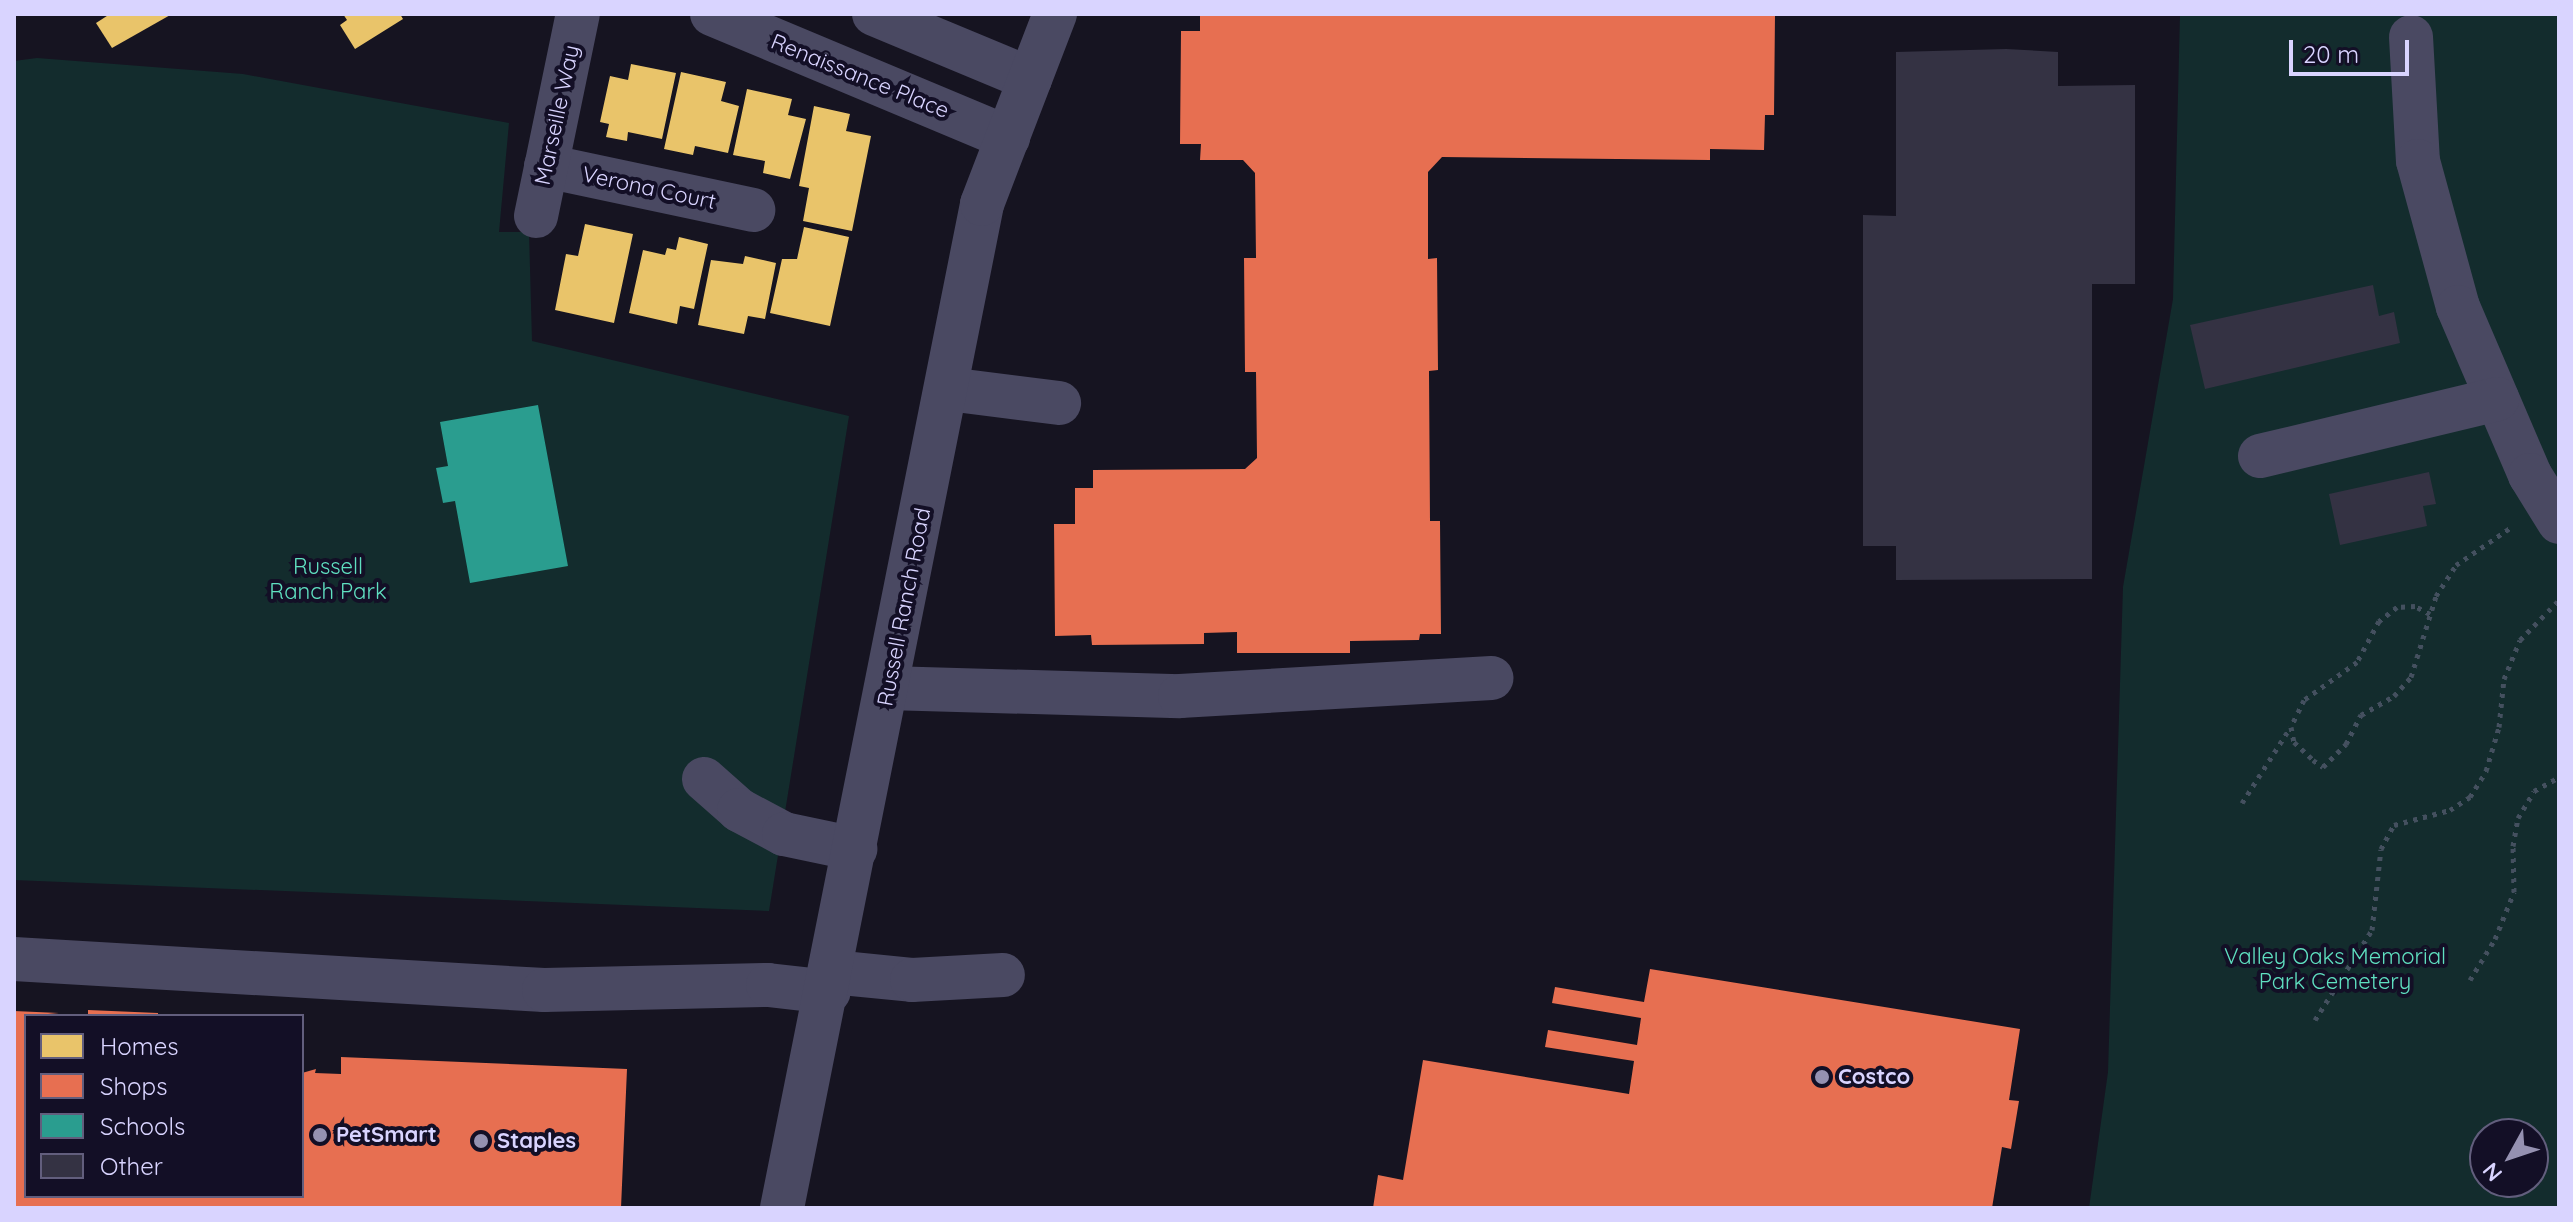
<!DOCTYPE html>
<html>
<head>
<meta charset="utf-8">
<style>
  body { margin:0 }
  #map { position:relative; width:2573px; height:1222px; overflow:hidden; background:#161421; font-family:Quicksand,sans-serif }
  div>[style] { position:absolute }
  .green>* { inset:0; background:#132c2d }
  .homes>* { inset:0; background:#e9c46a }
  .shops>* { inset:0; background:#e76f51 }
  .schools>* { inset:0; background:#2a9d8f }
  .building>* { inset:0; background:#343243 }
  .path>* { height:5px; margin-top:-2.5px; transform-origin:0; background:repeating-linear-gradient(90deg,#44505f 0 4px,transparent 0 10px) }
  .minor>* { height:44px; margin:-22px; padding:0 22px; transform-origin:22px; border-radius:22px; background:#4a4962 }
  .dots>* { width:22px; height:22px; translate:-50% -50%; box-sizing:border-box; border:4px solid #130f26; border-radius:50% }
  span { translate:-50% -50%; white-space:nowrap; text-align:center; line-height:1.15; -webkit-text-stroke:8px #130f26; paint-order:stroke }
  .street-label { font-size:22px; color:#d9d4ff }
  .park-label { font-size:22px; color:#5fe0c0 }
  .poi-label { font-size:22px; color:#d9d4ff; font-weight:700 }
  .left { translate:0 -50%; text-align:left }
  .frame { position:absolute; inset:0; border:16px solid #d9d4ff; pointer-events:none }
  .legend { position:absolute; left:24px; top:1014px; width:280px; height:184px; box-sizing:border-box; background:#130f26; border:2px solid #625e7d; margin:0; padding:10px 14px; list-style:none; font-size:24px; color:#d9d4ff }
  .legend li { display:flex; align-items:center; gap:16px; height:40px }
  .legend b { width:40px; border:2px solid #625e7d }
  .north { position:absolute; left:2469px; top:1118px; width:80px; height:80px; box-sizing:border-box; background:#130f26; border:2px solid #625e7d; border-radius:50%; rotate:230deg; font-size:22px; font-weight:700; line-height:32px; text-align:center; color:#d9d4ff }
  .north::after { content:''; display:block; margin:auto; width:28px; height:36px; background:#9591b1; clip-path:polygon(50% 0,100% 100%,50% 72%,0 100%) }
  .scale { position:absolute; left:2289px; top:40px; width:120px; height:36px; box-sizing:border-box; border:4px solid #d9d4ff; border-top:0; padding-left:10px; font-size:24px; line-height:28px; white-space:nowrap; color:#d9d4ff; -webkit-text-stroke:6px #130f26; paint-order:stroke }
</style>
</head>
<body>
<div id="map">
  <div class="green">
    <i style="clip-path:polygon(evenodd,2180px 14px,2559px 14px,2559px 1208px,2089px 1208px,2108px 1072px,2123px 587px,2173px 299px,2180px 14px,2485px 1134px,2533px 1134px,2533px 1182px,2485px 1182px,2485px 1134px)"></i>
    <i style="clip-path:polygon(37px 58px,243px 74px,509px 123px,499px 232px,529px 232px,532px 341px,849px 416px,769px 911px,14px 880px,14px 61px)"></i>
  </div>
  <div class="homes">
    <i style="clip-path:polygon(110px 14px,172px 14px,112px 48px,96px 23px)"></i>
    <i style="clip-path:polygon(343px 14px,400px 14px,403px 19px,355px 49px,340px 25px,347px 20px)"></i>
    <i style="clip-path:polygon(631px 64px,676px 73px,662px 139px,628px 132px,627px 141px,606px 137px,609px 124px,600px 122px,610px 76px,628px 80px)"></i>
    <i style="clip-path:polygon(681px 72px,726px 82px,721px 101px,739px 106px,728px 153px,695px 146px,693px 155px,664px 149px)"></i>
    <i style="clip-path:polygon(747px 89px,792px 99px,788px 115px,806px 119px,790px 179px,763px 173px,765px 161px,733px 155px)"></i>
    <i style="clip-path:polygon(814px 106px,850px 114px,846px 131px,871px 136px,852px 231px,803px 221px,809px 188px,799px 186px)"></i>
    <i style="clip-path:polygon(585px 224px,633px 234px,614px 323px,555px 310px,566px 254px,578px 256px)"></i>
    <i style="clip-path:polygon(804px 227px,849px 237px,830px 326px,770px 313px,782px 259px,797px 259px)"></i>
    <i style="clip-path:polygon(679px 237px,708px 244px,694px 309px,680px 306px,677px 324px,629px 313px,643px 250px,665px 255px,667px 248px,676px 250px)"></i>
    <i style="clip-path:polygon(745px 256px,776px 263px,765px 319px,748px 316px,744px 334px,698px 325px,711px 260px,743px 264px)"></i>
  </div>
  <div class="shops">
    <i style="clip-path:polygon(1200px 14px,1775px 14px,1774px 115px,1765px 115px,1764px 150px,1710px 149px,1710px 160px,1442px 157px,1428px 172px,1428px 259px,1437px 258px,1438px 370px,1429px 371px,1430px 521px,1440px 521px,1441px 634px,1420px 634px,1419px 640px,1350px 641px,1350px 653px,1237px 653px,1237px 632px,1204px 633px,1204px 644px,1092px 645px,1091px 635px,1055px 636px,1054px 524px,1075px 524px,1075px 488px,1093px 488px,1093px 470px,1245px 469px,1257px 458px,1256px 372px,1245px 372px,1244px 258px,1256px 258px,1255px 173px,1243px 160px,1200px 160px,1201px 144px,1180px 144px,1181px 31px,1200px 31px)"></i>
    <i style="clip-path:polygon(1650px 969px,2020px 1029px,2009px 1100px,2019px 1101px,2011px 1149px,2002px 1147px,1992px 1208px,1373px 1208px,1378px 1175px,1403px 1180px,1423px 1060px,1629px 1094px,1634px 1061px,1545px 1047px,1548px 1030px,1637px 1045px,1641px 1018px,1552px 1003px,1555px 987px,1644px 1002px)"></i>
    <i style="clip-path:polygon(88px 1010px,158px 1013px,158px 1016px,88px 1016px)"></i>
    <i style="clip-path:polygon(14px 1011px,59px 1013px,26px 1016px,26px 1196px,302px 1196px,302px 1073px,316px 1069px,315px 1073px,341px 1074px,341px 1057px,627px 1069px,621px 1208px,14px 1208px)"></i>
  </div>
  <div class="schools">
    <i style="clip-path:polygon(538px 405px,568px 566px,470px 583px,455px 501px,443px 503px,436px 468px,448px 466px,440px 422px)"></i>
  </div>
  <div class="building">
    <i style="clip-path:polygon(2006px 49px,2058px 52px,2058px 86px,2135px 85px,2135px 284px,2092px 284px,2092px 579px,1896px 580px,1896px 546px,1863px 546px,1863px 215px,1896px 216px,1896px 52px)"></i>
    <i style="clip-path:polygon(2373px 285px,2379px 316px,2394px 312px,2400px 343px,2205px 389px,2190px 325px)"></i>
    <i style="clip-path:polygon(2429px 472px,2436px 504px,2423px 506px,2427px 526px,2340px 545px,2329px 494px)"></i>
  </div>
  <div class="path">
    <i style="left:2430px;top:614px;width:17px;rotate:-152deg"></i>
    <i style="left:2415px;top:606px;width:18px;rotate:177deg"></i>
    <i style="left:2397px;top:607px;width:23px;rotate:142deg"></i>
    <i style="left:2379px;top:621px;width:47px;rotate:118.2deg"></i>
    <i style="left:2357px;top:662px;width:65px;rotate:144.4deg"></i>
    <i style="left:2304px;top:700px;width:30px;rotate:116deg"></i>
    <i style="left:2291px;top:727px;width:15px;rotate:79deg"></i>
    <i style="left:2294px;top:742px;width:26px;rotate:43deg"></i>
    <i style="left:2313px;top:760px;width:12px;rotate:35deg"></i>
    <i style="left:2323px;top:767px;width:33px;rotate:-45deg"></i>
    <i style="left:2346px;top:744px;width:33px;rotate:-63deg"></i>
    <i style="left:2361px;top:715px;width:38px;rotate:-30deg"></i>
    <i style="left:2394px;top:696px;width:25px;rotate:-48deg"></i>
    <i style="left:2411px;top:677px;width:85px;rotate:-72.8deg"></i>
    <i style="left:2436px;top:596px;width:37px;rotate:-57deg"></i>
    <i style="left:2456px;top:565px;width:69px;rotate:-34.4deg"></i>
    <i style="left:2242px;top:803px;width:89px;rotate:-57.4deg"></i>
    <i style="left:2470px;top:980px;width:48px;rotate:-58.6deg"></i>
    <i style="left:2495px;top:939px;width:51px;rotate:-68deg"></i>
    <i style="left:2514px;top:892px;width:46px;rotate:-91.2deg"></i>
    <i style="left:2513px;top:846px;width:28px;rotate:-80deg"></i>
    <i style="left:2518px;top:818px;width:31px;rotate:-59deg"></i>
    <i style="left:2534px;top:791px;width:29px;rotate:-29deg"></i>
    <i style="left:2315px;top:1020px;width:107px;rotate:-57.7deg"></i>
    <i style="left:2372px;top:930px;width:81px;rotate:-83.7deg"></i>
    <i style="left:2381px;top:849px;width:27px;rotate:-62deg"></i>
    <i style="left:2394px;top:825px;width:58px;rotate:-15deg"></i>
    <i style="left:2450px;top:810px;width:24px;rotate:-33deg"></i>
    <i style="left:2470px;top:797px;width:31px;rotate:-58deg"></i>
    <i style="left:2486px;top:771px;width:46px;rotate:-73.5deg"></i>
    <i style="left:2499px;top:727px;width:48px;rotate:-84.1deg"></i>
    <i style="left:2504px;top:679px;width:42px;rotate:-67.7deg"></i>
    <i style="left:2520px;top:640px;width:56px;rotate:-45.7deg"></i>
  </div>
  <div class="minor">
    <i style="left:712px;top:14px;width:321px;rotate:22.7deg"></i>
    <i style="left:874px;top:14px;width:169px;rotate:22.6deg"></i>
    <i style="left:2411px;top:37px;width:124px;rotate:86.8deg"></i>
    <i style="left:2418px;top:161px;width:151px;rotate:74.7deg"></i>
    <i style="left:2458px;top:307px;width:183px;rotate:66.8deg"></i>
    <i style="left:2530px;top:475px;width:55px;rotate:58.3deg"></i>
    <i style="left:546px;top:166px;width:212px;rotate:12deg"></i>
    <i style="left:536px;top:216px;width:206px;rotate:-78.3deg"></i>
    <i style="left:948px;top:389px;width:112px;rotate:7.2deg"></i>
    <i style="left:2260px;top:456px;width:244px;rotate:-13.5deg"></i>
    <i style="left:887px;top:688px;width:293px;rotate:1.6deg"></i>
    <i style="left:1180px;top:696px;width:312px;rotate:-3.3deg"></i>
    <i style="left:704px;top:779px;width:47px;rotate:41.5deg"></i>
    <i style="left:739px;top:810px;width:51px;rotate:28.1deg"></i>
    <i style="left:784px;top:834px;width:73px;rotate:11.9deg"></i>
    <i style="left:14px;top:959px;width:531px;rotate:3.35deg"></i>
    <i style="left:544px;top:990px;width:224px;rotate:-1.3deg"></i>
    <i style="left:768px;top:985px;width:61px;rotate:6.5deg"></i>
    <i style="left:832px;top:972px;width:80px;rotate:5.7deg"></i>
    <i style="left:912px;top:980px;width:91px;rotate:-3.1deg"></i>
    <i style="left:782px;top:1208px;width:1024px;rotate:-78.73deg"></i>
    <i style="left:982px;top:204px;width:204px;rotate:-69deg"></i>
  </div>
  <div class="dots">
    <i style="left:1822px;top:1077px;background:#9591b1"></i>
    <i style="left:320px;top:1135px;background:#9591b1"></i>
    <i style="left:481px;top:1141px;background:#9591b1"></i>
  </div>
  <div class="street-label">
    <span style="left:860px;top:76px;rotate:22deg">Renaissance Place</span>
    <span style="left:557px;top:115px;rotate:-78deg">Marseille Way</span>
    <span style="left:649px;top:188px;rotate:12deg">Verona Court</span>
    <span style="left:904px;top:607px;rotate:-79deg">Russell Ranch Road</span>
  </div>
  <div class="park-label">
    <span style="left:328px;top:579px">Russell<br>Ranch Park</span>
    <span style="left:2335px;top:969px">Valley Oaks Memorial<br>Park Cemetery</span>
  </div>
  <div class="poi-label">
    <span class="left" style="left:1838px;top:1077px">Costco</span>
    <span class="left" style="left:336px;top:1135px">PetSmart</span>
    <span class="left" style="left:497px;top:1141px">Staples</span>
  </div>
  <div class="frame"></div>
  <ul class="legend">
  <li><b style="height:22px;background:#e9c46a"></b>Homes</li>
  <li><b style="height:22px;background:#e76f51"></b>Shops</li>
  <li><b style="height:22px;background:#2a9d8f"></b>Schools</li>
  <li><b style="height:22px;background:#343243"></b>Other</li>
  </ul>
  <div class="north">N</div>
  <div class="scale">20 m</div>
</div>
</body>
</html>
